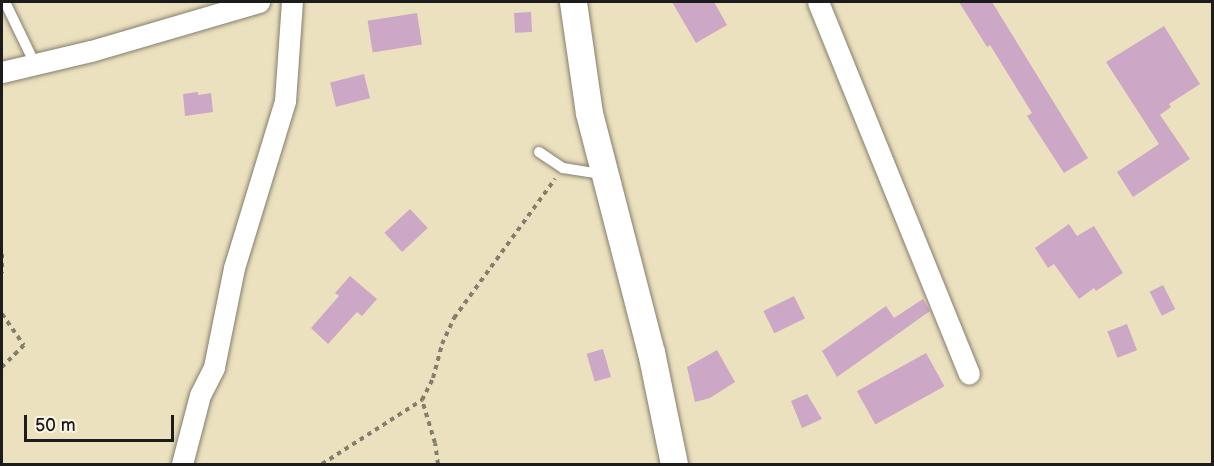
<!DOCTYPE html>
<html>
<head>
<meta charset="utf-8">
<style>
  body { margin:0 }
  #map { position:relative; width:1214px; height:466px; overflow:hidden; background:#ebe1be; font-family:"Balsamiq Sans",sans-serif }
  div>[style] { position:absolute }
  .building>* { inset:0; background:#cda7c6; transform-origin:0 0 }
  .path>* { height:4px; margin-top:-2px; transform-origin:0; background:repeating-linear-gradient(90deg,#847e6d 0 4.5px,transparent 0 9px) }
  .roads { filter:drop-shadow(0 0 2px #847e6d) drop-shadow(0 0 2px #847e6d) }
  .service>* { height:10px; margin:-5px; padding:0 5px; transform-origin:5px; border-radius:5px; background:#fff }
  .minor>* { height:21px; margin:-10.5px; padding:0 10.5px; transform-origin:10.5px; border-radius:10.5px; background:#fff }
  .tertiary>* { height:27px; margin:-13.5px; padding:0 13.5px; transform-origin:13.5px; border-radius:13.5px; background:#fff }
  span { translate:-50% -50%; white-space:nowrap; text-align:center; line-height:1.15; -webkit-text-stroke:4.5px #fcf5e5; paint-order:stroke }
  .frame { position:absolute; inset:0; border:3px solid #1c1c1c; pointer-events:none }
  .scale { position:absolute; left:24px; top:415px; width:150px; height:27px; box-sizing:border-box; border:3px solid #1c1c1c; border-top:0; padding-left:8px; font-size:18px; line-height:21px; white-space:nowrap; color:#1c1c1c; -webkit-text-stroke:4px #fcf5e5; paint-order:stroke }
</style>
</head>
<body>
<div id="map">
  <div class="building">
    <i style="clip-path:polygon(672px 2px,714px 2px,727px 25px,696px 43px)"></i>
    <i style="clip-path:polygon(959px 2px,992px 2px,1088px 158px,1064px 173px,1027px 116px,1032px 113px,990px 45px,987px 47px)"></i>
    <i style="left:531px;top:12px;width:20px;height:17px;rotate:87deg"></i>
    <i style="left:417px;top:13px;width:32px;height:50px;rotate:81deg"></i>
    <i style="clip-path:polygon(1164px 26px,1200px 84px,1169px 104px,1171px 107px,1160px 115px,1190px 159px,1133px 197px,1117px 172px,1159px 144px,1106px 62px)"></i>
    <i style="left:364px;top:74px;width:25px;height:35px;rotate:76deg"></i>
    <i style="clip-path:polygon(198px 92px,198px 95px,211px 93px,213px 112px,185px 116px,183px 94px)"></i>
    <i style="left:410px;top:209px;width:26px;height:35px;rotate:47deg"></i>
    <i style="clip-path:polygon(1069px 224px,1077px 236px,1094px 226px,1123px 273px,1096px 291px,1094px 288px,1079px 299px,1054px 264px,1048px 268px,1035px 248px)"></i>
    <i style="clip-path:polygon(350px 276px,377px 299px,362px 316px,357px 312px,328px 344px,311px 328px,339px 296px,335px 293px)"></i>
    <i style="left:1163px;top:285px;width:27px;height:15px;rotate:63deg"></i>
    <i style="left:794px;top:296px;width:25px;height:34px;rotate:64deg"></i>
    <i style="clip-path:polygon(923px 299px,930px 311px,837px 377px,822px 351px,886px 306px,894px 318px)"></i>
    <i style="left:1127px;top:324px;width:28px;height:21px;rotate:69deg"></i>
    <i style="left:603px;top:349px;width:29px;height:17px;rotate:74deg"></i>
    <i style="clip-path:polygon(717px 350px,735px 382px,710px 398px,695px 402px,687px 367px)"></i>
    <i style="left:926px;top:353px;width:38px;height:79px;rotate:61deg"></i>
    <i style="clip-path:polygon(807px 394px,822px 419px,802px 428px,791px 401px)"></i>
  </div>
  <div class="path">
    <i style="left:2px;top:254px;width:19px;rotate:90deg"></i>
    <i style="left:2px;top:314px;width:38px;rotate:55deg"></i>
    <i style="left:24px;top:345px;width:31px;rotate:135deg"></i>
    <i style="left:322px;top:464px;width:119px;rotate:-32.6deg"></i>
    <i style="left:438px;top:464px;width:21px;rotate:-98deg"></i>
    <i style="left:435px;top:443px;width:45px;rotate:-106.8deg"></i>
    <i style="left:422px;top:400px;width:25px;rotate:-63deg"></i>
    <i style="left:433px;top:378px;width:35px;rotate:-75deg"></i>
    <i style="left:442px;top:344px;width:29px;rotate:-65deg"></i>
    <i style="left:454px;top:318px;width:172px;rotate:-54deg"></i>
  </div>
  <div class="roads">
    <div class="service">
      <i style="left:5px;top:2px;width:69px;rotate:64.2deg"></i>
      <i style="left:539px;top:152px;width:29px;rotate:34deg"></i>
      <i style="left:563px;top:168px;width:39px;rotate:9deg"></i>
    </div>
    <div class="minor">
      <i style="left:818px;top:2px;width:401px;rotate:67.9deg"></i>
      <i style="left:2px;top:72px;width:91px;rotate:-13.3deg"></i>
      <i style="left:91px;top:51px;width:175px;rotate:-16.3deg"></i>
      <i style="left:182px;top:464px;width:71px;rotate:-75.4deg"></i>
      <i style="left:200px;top:395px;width:31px;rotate:-63deg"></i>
      <i style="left:214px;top:367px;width:101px;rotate:-78.6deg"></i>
      <i style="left:234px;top:268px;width:175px;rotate:-73deg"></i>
      <i style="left:285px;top:101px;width:99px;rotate:-86deg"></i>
    </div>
    <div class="tertiary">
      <i style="left:573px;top:2px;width:112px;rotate:81.8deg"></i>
      <i style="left:589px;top:113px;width:247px;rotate:75.5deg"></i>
      <i style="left:651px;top:352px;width:114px;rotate:78.4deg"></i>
    </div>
  </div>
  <div class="frame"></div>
  <div class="scale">50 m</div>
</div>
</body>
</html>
